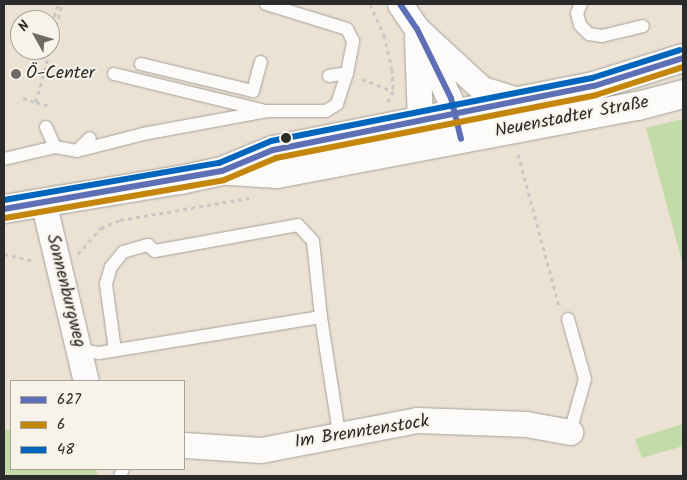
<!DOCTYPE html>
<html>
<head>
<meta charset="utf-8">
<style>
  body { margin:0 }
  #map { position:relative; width:687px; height:480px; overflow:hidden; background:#ebe2d4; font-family:Kalam,sans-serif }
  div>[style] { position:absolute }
  .green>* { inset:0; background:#c3dba8 }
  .path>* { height:3px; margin-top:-1.5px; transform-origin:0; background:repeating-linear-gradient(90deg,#cac8c6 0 4px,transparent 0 8px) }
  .roads { filter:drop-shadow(0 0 1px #a5a099) drop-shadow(0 0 1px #a5a099) }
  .service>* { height:12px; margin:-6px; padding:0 6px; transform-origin:6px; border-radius:6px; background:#fcfbf9 }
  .minor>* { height:25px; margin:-12.5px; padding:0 12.5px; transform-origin:12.5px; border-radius:12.5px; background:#fcfbf9 }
  .secondary>* { height:28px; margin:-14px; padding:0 14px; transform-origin:14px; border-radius:14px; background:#fcfbf9 }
  .bus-1>* { height:6px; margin:-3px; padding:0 3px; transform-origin:3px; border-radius:3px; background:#5e70b5 }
  .bus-2>* { height:6px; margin:-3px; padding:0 3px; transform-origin:3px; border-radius:3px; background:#c4870b }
  .bus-3>* { height:6px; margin:-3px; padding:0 3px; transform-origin:3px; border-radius:3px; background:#0065bd }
  .dots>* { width:14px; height:14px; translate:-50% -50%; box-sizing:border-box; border:2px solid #f7f3e8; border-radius:50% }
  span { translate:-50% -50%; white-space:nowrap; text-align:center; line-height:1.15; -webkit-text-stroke:4px #f7f3e8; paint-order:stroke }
  .poi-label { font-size:18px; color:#2b2b2b }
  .left { translate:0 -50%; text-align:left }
  .street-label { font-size:18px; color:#2b2b2b }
  .frame { position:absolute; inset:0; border:5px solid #2b2b2b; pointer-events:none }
  .legend { position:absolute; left:10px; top:380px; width:175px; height:90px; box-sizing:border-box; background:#f7f3e8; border:1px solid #a5a39c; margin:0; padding:6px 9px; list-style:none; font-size:15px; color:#2b2b2b }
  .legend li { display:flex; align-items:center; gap:10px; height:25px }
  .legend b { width:25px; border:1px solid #a5a39c }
  .north { position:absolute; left:10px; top:10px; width:50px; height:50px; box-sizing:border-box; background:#f7f3e8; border:1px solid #a5a39c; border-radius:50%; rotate:309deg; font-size:14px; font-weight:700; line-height:20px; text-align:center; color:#2b2b2b }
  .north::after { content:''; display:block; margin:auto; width:18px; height:22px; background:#6e6b66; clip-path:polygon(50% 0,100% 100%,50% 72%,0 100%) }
</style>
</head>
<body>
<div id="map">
  <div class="green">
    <i style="clip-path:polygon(683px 119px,683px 265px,646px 128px)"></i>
    <i style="clip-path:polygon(683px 424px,683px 446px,642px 458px,635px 439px)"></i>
    <i style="clip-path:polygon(4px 429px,11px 431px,11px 469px,96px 469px,98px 476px,4px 476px)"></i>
  </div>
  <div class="path">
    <i style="left:370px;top:4px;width:34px;rotate:66deg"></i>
    <i style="left:384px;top:35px;width:35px;rotate:77deg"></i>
    <i style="left:392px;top:69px;width:22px;rotate:87deg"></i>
    <i style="left:393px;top:91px;width:13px;rotate:117deg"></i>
    <i style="left:50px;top:32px;width:29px;rotate:-74deg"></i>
    <i style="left:50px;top:49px;width:47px;rotate:-75.1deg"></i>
    <i style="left:45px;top:52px;width:2px;rotate:-90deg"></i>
    <i style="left:362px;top:79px;width:33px;rotate:21deg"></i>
    <i style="left:23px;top:98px;width:14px;rotate:17deg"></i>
    <i style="left:36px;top:102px;width:54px;rotate:-74.9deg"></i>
    <i style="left:36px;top:102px;width:16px;rotate:15deg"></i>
    <i style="left:518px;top:154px;width:157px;rotate:74.9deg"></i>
    <i style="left:4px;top:254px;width:31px;rotate:13deg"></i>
    <i style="left:78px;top:254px;width:35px;rotate:-49deg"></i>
    <i style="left:101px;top:228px;width:21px;rotate:-23deg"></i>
    <i style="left:120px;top:220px;width:131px;rotate:-9.7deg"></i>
  </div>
  <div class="roads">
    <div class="service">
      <i style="left:581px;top:4px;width:10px;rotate:114deg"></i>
      <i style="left:577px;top:13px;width:12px;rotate:76deg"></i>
      <i style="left:580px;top:25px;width:13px;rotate:45deg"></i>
      <i style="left:589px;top:34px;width:13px;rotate:9deg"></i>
      <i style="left:602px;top:36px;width:42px;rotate:-13.7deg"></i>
      <i style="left:141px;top:64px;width:115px;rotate:13.6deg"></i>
      <i style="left:253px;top:91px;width:30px;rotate:-75deg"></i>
      <i style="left:114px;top:74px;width:152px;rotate:13.7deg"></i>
      <i style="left:329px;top:76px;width:18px;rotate:-9deg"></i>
      <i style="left:46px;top:127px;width:22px;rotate:66deg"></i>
      <i style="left:55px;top:147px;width:22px;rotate:10deg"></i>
      <i style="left:77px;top:151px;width:18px;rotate:-45deg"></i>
      <i style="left:77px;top:151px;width:68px;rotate:-14.4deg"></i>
      <i style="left:143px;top:134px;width:126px;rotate:-10.5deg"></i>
      <i style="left:267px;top:111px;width:59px"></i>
      <i style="left:326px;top:111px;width:13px;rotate:-32deg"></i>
      <i style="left:337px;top:104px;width:33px;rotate:-72deg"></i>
      <i style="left:347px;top:73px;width:33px;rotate:-79deg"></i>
      <i style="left:353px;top:41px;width:13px;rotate:-117deg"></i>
      <i style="left:347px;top:29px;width:85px;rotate:-162.8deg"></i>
      <i style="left:4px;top:159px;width:52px;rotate:-13.2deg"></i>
      <i style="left:568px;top:319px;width:62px;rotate:74.2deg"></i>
      <i style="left:585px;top:379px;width:55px;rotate:105.8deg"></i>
      <i style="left:80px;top:350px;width:19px;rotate:9deg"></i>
      <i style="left:99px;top:353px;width:225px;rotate:-9.2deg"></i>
      <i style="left:115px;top:350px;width:67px;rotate:-97.8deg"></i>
      <i style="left:106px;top:284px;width:18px;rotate:-74deg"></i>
      <i style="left:111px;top:267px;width:19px;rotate:-51deg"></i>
      <i style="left:123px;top:252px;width:26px;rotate:-16deg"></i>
      <i style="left:148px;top:245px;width:9px;rotate:41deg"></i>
      <i style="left:155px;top:251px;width:145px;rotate:-10.3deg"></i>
      <i style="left:298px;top:225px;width:22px;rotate:47deg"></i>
      <i style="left:313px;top:241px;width:76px;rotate:84deg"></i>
      <i style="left:321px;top:317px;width:117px;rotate:81.2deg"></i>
      <i style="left:120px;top:476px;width:8px;rotate:-67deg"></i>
    </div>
    <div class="minor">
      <i style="left:400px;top:4px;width:30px;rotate:56deg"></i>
      <i style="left:417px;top:29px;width:95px;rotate:65.1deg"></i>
      <i style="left:417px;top:29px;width:88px;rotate:42.7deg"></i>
      <i style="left:482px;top:89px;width:44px;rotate:17.2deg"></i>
      <i style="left:417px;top:37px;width:85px;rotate:88deg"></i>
      <i style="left:43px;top:201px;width:185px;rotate:76.6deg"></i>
      <i style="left:184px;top:445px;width:77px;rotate:3.7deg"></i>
      <i style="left:261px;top:450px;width:159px;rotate:-10.9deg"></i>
      <i style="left:417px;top:420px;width:109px;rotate:2.1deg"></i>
      <i style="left:526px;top:424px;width:45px;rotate:10.3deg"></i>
    </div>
    <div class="secondary">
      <i style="left:229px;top:171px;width:48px;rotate:3.6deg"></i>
      <i style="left:277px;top:174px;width:367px;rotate:-10.7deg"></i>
      <i style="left:638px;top:106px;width:47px;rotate:-14.9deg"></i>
      <i style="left:4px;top:209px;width:178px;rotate:-9.4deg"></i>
      <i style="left:180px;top:180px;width:43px;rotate:-12.1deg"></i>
      <i style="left:222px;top:171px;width:55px;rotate:-22.4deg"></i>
      <i style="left:273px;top:150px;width:327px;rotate:-11.3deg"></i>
      <i style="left:594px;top:86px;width:93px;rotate:-17.5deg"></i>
    </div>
  </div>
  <div class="bus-1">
    <i style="left:400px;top:4px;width:30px;rotate:56deg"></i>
    <i style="left:417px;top:29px;width:77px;rotate:63.8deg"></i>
    <i style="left:451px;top:98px;width:42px;rotate:76.3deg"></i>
    <i style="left:4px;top:209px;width:221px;rotate:-9.9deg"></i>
    <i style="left:222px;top:171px;width:55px;rotate:-22.4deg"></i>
    <i style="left:273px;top:150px;width:327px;rotate:-11.3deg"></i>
    <i style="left:594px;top:86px;width:93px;rotate:-17.5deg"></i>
  </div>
  <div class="bus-2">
    <i style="left:5px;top:218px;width:222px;rotate:-9.8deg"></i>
    <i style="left:224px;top:180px;width:56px;rotate:-22.9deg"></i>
    <i style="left:276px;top:158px;width:326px;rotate:-11.1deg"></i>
    <i style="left:596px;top:95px;width:91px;rotate:-17.8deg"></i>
  </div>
  <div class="bus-3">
    <i style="left:4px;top:200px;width:218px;rotate:-9.8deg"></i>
    <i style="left:219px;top:163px;width:56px;rotate:-22.9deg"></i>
    <i style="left:271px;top:141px;width:327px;rotate:-11.1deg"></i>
    <i style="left:592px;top:78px;width:92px;rotate:-17.7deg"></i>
  </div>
  <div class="dots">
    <i style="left:16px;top:74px;background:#6e6b66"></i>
    <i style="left:286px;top:138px;background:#2b2b2b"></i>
  </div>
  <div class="poi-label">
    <span class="left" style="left:26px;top:74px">Ö-Center</span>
  </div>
  <div class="street-label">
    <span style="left:572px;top:118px;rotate:-11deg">Neuenstadter Straße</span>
    <span style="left:65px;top:291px;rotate:76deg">Sonnenburgweg</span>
    <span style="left:362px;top:433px;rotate:-9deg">Im Brenntenstock</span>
  </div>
  <div class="frame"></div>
  <ul class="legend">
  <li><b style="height:6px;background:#5e70b5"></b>627</li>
  <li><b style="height:6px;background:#c4870b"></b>6</li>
  <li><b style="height:6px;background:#0065bd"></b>48</li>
  </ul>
  <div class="north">N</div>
</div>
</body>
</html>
